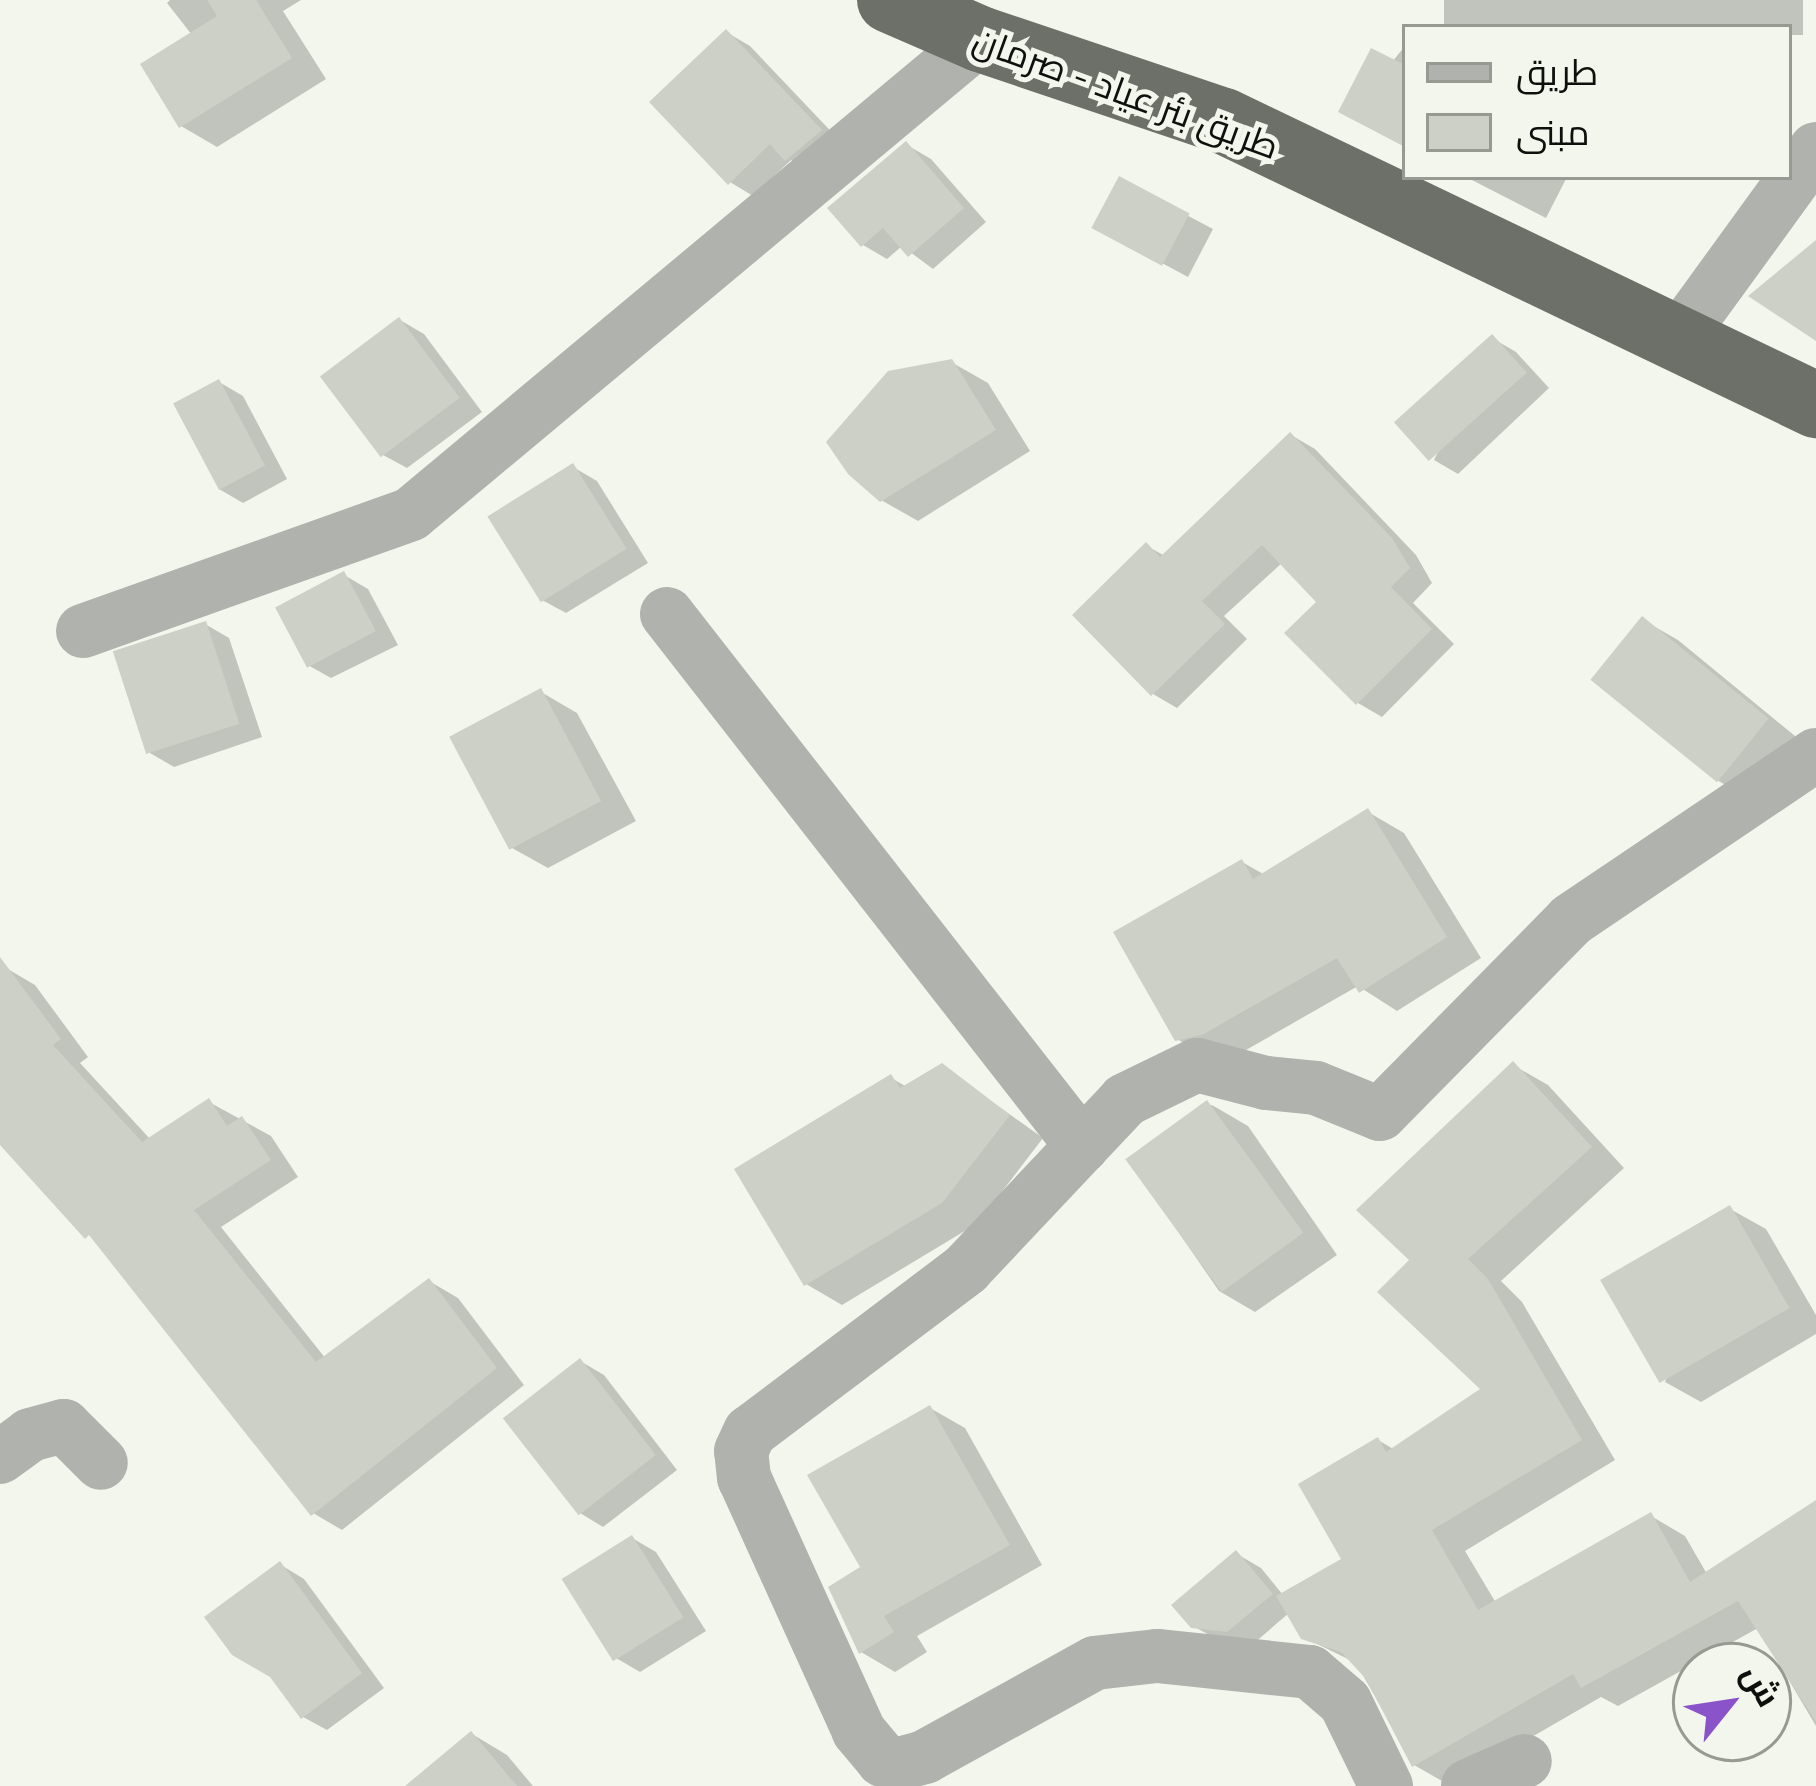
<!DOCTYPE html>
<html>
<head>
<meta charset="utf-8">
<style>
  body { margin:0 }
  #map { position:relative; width:1816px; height:1786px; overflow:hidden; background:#f2f6ec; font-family:Raleway,Cairo,sans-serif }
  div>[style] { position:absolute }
  .shadow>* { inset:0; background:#0003; transform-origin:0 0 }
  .building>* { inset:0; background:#cdd0c6; transform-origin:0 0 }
  .minor>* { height:54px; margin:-27px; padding:0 27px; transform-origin:27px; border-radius:27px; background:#b0b2ad }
  .trunk>* { height:66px; margin:-33px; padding:0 33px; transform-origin:33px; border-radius:33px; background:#6d7068 }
  span { translate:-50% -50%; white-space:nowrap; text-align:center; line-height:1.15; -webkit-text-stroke:10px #f2f6ec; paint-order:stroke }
  .street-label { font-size:36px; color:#0f100d }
  .legend { position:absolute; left:1402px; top:24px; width:390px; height:156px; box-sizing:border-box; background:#f2f6ec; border:3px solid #979a93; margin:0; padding:15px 21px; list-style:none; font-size:36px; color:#0f100d }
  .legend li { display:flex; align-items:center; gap:24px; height:60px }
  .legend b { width:60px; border:3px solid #979a93 }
  .north { position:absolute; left:1672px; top:1642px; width:120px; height:120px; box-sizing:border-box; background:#f2f6ec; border:3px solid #979a93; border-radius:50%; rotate:60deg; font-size:33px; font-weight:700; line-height:48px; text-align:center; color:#0f100d }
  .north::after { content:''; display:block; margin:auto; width:42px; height:54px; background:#8b53ca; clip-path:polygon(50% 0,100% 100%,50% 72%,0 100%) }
</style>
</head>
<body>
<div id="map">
  <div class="shadow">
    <i style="clip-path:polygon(170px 0,301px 0,283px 11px,326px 79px,217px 147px,181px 126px,192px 35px,167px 3px)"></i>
    <i style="left:1444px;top:0;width:359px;height:35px"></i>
    <i style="clip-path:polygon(726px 32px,750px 46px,844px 145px,811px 172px,791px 160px,753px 196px,730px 182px)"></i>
    <i style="clip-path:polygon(1405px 46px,1405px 146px,1378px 132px,1392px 62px)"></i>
    <i style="clip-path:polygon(907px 145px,931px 159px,986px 222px,933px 269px,902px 246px,887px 259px,863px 245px)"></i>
    <i style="clip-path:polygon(1466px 177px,1567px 177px,1546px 218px)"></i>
    <i style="clip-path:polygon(1120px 180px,1213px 229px,1188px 277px,1119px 240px)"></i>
    <i style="clip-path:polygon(400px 320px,424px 334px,482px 412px,407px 468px,383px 455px)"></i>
    <i style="clip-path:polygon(1492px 338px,1516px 352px,1549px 388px,1458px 474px,1434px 460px)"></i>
    <i style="clip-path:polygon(951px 362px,988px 383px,1030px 451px,918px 521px,881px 500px)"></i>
    <i style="clip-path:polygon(219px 382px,243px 396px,287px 479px,243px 503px,219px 489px)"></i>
    <i style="clip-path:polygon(1291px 435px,1315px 449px,1416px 555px,1432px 583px,1413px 603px,1454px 644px,1382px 717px,1358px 703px,1321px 602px,1283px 562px,1224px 616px,1247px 639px,1177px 708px,1153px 694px,1147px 546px,1165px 556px)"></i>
    <i style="clip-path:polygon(573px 467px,597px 481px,648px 563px,566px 613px,542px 600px)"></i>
    <i style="clip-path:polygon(344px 575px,368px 589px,398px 645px,331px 678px,306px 664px)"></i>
    <i style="clip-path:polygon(1643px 620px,1678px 640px,1795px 736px,1795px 750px,1752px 801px,1717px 780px)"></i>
    <i style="clip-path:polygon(205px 624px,229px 638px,262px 737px,174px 767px,150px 753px)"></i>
    <i style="clip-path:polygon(541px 692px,577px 713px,636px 821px,548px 868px,512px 848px)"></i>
    <i style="clip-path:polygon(1368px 812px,1404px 833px,1481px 958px,1397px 1011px,1358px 986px,1239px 1054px,1213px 1060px,1177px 1039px,1242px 862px,1265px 875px)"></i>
    <i style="clip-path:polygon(6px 968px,35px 985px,88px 1057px,80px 1063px,151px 1140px,209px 1102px,271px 1136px,298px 1177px,221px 1227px,326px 1359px,429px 1281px,458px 1298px,524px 1385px,342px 1530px,313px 1513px,98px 1243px,0 1138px,0 972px)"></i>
    <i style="clip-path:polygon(1513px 1065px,1548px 1085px,1624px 1168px,1501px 1281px,1522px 1302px,1615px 1460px,1465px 1551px,1496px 1603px,1651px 1516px,1685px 1536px,1707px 1574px,1816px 1504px,1816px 1726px,1758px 1628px,1618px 1706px,1601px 1697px,1449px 1785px,1414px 1765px,1356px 1663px,1303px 1637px,1289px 1613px,1253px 1644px,1218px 1640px,1193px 1626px,1237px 1554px,1261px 1568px,1283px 1595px,1345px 1560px,1378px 1440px,1395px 1450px,1485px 1389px,1413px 1260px)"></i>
    <i style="clip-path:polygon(942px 1066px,1043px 1138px,978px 1223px,842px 1305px,806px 1284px,891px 1078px,907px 1087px)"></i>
    <i style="clip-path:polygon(1212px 1105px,1248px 1126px,1337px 1255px,1255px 1312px,1219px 1291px,1128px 1159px)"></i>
    <i style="clip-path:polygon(1730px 1209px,1766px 1229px,1816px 1315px,1816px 1334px,1701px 1402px,1665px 1382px)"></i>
    <i style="clip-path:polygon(580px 1361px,604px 1375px,677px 1470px,603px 1527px,580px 1513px)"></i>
    <i style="clip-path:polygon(930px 1408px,965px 1428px,1042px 1565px,917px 1636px,927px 1652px,895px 1672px,861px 1652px,864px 1568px)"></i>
    <i style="clip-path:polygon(632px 1538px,656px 1552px,706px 1631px,640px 1672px,616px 1658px)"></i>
    <i style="clip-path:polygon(281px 1565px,304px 1579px,384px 1688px,327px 1730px,303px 1717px)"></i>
    <i style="clip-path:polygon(472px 1734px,507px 1755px,533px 1786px,410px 1786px)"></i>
  </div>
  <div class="building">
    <i style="clip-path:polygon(207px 0,256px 0,292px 58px,179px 128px,140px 64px,217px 16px)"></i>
    <i style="clip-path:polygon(726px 29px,822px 130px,785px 161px,770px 144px,728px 185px,649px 102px)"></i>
    <i style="clip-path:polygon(1371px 48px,1405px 65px,1405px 147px,1338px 112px)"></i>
    <i style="clip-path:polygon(906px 141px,964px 208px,908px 257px,883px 228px,861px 247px,827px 208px)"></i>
    <i style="left:1119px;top:176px;width:80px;height:59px;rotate:28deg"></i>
    <i style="clip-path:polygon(1816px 240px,1816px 341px,1748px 296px)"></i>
    <i style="left:399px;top:317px;width:101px;height:99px;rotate:53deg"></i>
    <i style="left:1492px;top:334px;width:52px;height:132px;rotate:48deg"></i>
    <i style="clip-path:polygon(952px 359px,996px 430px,880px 502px,848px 474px,826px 442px,888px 371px)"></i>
    <i style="left:219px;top:379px;width:98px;height:52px;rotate:62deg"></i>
    <i style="clip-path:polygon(1290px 432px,1392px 538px,1410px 568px,1391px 587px,1432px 629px,1356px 705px,1284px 633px,1316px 602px,1262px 545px,1202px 601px,1225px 624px,1151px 696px,1072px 615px,1146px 542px,1160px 557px)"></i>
    <i style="left:573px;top:463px;width:101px;height:101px;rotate:58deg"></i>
    <i style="left:344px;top:571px;width:68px;height:78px;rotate:62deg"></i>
    <i style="left:1642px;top:616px;width:163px;height:82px;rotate:39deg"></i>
    <i style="left:206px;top:621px;width:108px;height:98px;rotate:72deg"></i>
    <i style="left:541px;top:688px;width:128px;height:104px;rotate:62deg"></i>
    <i style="clip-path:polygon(1368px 808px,1447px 937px,1359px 993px,1337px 958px,1202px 1035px,1175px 1041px,1113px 932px,1242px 859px,1253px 879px)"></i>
    <i style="clip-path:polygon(0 957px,61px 1039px,53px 1045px,142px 1142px,209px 1098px,227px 1126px,242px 1116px,271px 1160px,194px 1210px,316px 1362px,429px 1278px,497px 1368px,311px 1516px,89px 1235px,85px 1239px,0 1145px)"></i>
    <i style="clip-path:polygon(1513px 1061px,1592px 1147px,1468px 1259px,1488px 1279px,1582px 1440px,1432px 1530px,1478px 1610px,1651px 1512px,1690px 1582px,1816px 1500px,1816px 1722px,1738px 1601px,1581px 1688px,1573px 1674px,1412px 1767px,1366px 1679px,1341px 1652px,1301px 1639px,1276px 1596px,1341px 1559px,1298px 1484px,1378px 1437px,1386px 1452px,1480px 1389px,1377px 1292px,1409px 1260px,1356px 1210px)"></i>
    <i style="clip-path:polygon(942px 1063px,1010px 1115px,942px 1203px,804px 1286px,734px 1169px,891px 1074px,900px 1088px)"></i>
    <i style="left:1207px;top:1100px;width:164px;height:101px;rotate:54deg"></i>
    <i style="left:1730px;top:1205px;width:119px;height:150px;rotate:60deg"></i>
    <i style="left:580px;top:1358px;width:123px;height:98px;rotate:52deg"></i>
    <i style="clip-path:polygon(930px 1405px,1010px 1545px,884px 1616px,894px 1632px,859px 1654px,828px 1587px,860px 1567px,807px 1475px)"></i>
    <i style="left:632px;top:1535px;width:97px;height:83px;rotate:58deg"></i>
    <i style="clip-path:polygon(1236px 1550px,1273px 1594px,1227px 1632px,1191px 1628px,1171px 1605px)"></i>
    <i style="clip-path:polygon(280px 1561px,362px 1673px,301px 1719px,270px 1677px,232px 1655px,204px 1617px)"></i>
    <i style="clip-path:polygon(471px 1731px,517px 1786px,405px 1786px)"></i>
  </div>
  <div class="minor">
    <i style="left:1677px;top:340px;width:236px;rotate:-54deg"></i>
    <i style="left:667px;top:614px;width:675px;rotate:52.04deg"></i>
    <i style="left:83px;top:631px;width:348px;rotate:-19.6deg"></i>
    <i style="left:411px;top:514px;width:741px;rotate:-39.86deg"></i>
    <i style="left:0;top:1457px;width:37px;rotate:-36deg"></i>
    <i style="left:30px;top:1435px;width:35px;rotate:-15deg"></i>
    <i style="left:64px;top:1426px;width:52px;rotate:45deg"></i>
    <i style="left:1386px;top:1786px;width:93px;rotate:-116deg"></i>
    <i style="left:1345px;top:1702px;width:46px;rotate:-139.4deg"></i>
    <i style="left:1310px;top:1672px;width:154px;rotate:-174deg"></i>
    <i style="left:1157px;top:1656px;width:62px;rotate:173.6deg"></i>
    <i style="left:1095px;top:1663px;width:194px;rotate:151.1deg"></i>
    <i style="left:925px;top:1757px;width:28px;rotate:165deg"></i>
    <i style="left:898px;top:1764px;width:16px;rotate:-165deg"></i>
    <i style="left:883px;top:1760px;width:38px;rotate:-130deg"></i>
    <i style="left:859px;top:1731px;width:278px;rotate:-114.4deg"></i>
    <i style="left:744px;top:1478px;width:27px;rotate:-96deg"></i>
    <i style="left:741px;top:1451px;width:21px;rotate:-65deg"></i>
    <i style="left:750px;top:1432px;width:271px;rotate:-37deg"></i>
    <i style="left:966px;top:1269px;width:232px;rotate:-46.7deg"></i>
    <i style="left:1125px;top:1100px;width:80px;rotate:-25.9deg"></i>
    <i style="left:1197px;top:1065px;width:71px;rotate:14.6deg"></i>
    <i style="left:1266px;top:1083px;width:50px;rotate:5.7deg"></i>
    <i style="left:1316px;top:1088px;width:69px;rotate:22.1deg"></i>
    <i style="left:1380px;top:1114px;width:272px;rotate:-45.4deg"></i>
    <i style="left:1571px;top:920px;width:295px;rotate:-34deg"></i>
    <i style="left:1468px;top:1786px;width:62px;rotate:-23.7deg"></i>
  </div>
  <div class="trunk">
    <i style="left:890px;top:0;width:98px;rotate:23.4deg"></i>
    <i style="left:980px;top:39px;width:257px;rotate:18.6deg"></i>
    <i style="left:1224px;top:121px;width:657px;rotate:25.63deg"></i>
  </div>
  <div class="street-label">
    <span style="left:1126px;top:93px;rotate:20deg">طريق بئر عياد - صرمان</span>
  </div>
  <ul class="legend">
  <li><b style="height:15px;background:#b0b2ad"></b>طريق</li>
  <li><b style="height:33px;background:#cdd0c6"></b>مبنى</li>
  </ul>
  <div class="north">ش</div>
</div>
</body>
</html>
